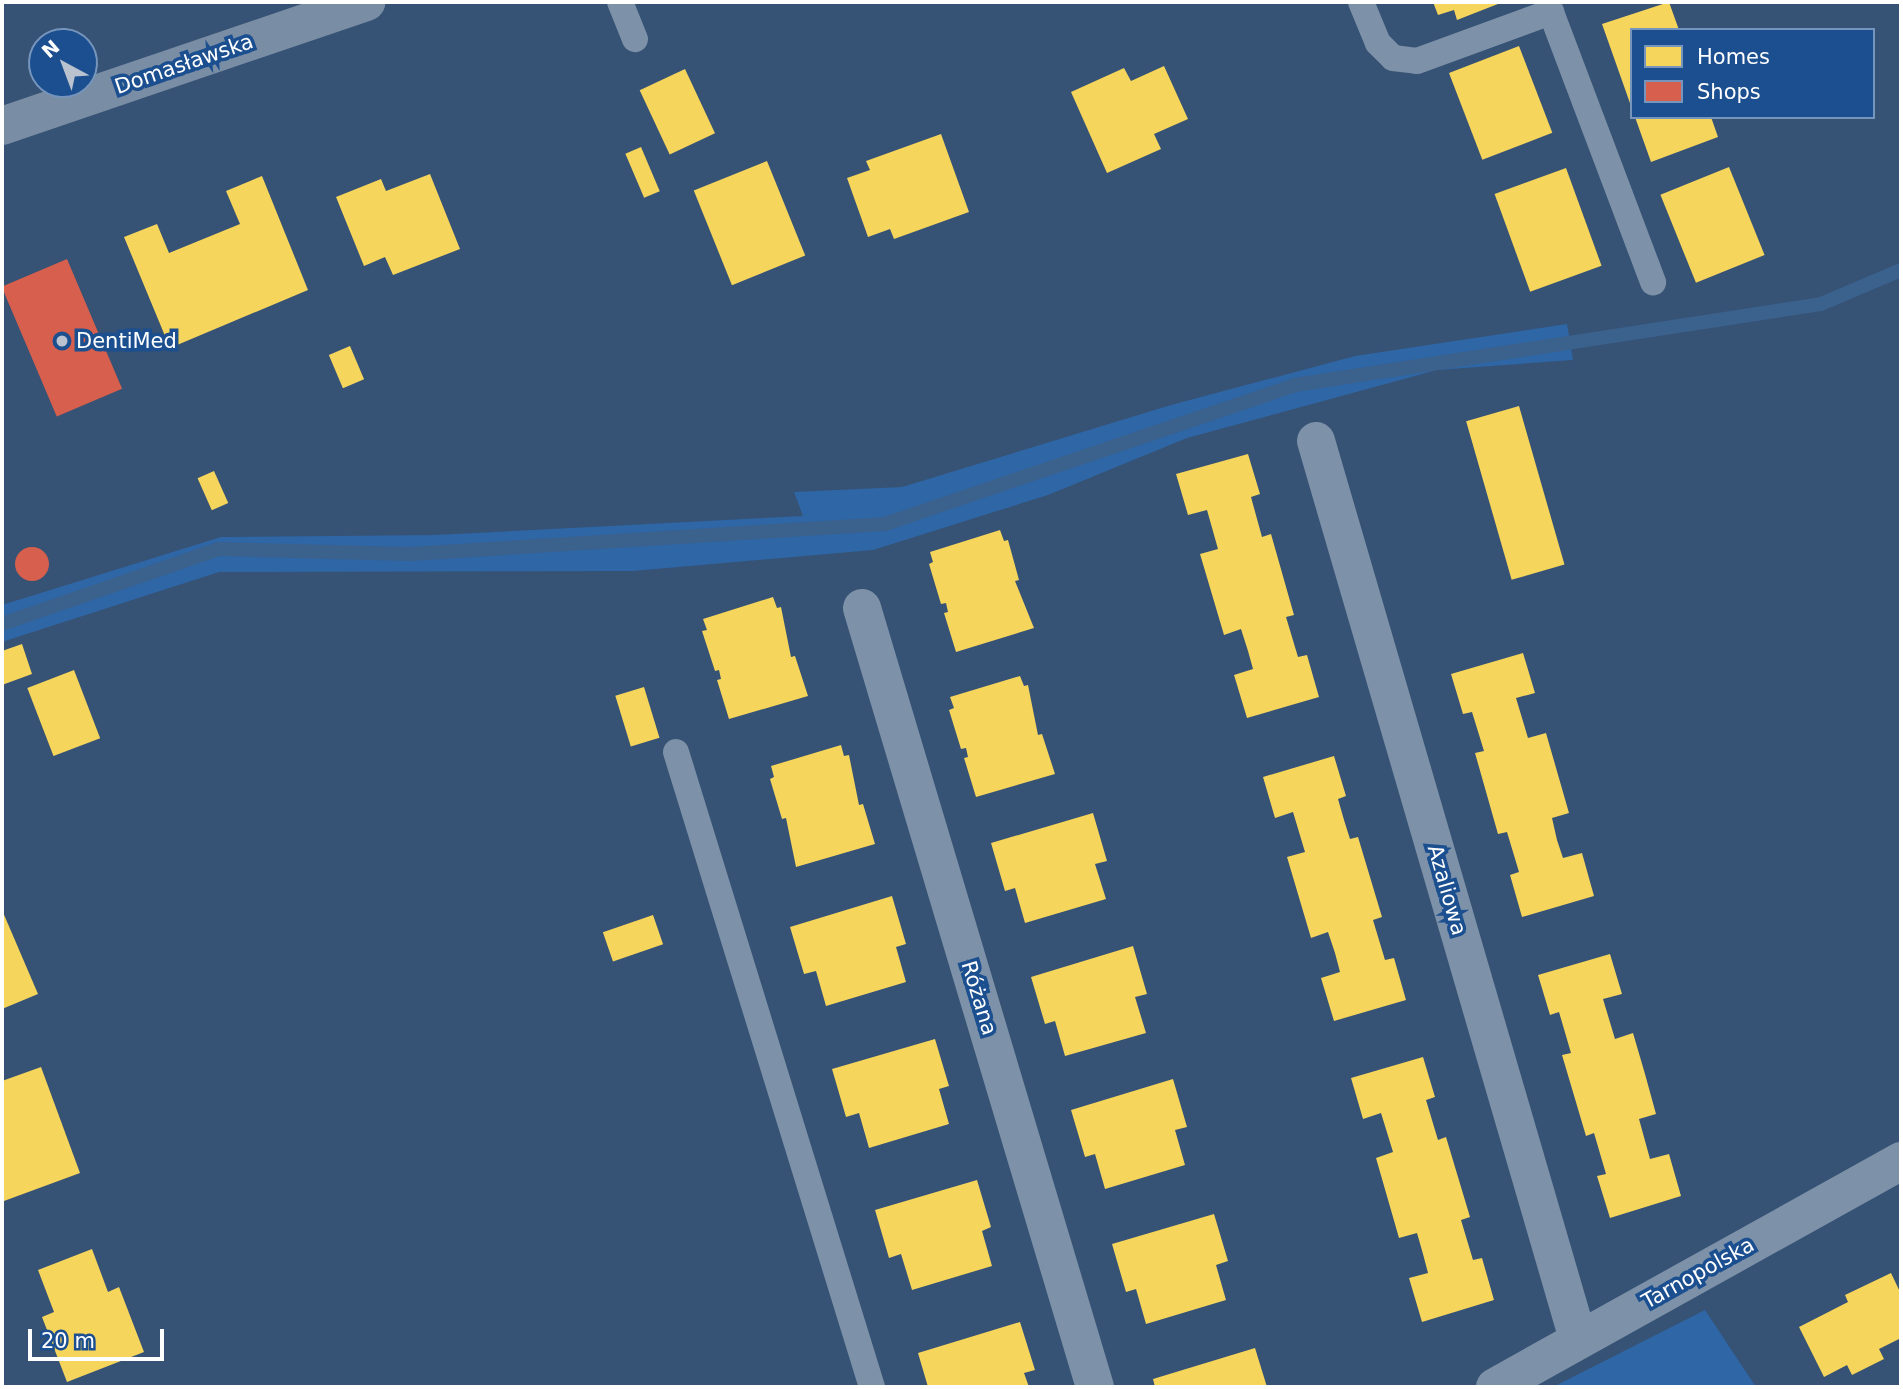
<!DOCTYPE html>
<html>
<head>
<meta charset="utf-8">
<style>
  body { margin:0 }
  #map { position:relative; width:1903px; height:1389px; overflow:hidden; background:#365274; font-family:"DejaVu Sans",sans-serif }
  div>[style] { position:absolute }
  .green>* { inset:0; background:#2f66a5 }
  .homes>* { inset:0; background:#f6d55c; transform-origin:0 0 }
  .shops>* { inset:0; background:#d6604d; transform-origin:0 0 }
  .round { border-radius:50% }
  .stream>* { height:14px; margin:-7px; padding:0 7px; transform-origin:7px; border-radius:7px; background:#3b618d }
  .lane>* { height:26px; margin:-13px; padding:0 13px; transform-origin:13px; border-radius:13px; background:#7d92a8 }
  .street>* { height:38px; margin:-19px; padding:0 19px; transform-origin:19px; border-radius:19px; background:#7d92a8 }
  .secondary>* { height:38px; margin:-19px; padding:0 19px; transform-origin:19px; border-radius:19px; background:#798da4 }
  .dots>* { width:19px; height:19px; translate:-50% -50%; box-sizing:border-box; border:4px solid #1b4f8f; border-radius:50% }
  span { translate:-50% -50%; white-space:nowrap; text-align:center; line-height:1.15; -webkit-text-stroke:7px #1b4f8f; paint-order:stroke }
  .street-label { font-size:21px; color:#fff }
  .poi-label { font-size:21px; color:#fff }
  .left { translate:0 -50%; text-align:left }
  .frame { position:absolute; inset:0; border:4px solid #fff; pointer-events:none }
  .legend { position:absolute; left:1630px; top:28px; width:245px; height:91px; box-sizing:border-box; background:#1b4f8f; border:2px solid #7695bc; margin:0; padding:9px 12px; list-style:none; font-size:21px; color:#fff }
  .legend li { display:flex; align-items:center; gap:14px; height:35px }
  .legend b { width:35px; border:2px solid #7695bc }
  .north { position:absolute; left:28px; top:28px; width:70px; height:70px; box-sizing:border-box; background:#1b4f8f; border:2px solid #7695bc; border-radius:50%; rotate:319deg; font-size:19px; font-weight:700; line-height:28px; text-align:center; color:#fff }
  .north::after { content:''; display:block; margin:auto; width:24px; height:32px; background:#b9c2ce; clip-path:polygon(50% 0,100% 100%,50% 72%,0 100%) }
  .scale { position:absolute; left:28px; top:1329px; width:136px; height:32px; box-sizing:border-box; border:4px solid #fff; border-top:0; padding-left:9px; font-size:21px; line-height:24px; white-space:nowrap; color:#fff; -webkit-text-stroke:5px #1b4f8f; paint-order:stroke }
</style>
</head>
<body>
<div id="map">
  <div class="green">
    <i style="clip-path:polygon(1567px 324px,1573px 360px,1437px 370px,1187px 438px,1048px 495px,873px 550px,633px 571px,219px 572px,2px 642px,2px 605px,221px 537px,435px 535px,803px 516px,794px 492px,902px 487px,1171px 405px,1355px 356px)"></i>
    <i style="clip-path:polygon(1705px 1310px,1756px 1387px,1553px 1387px)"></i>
  </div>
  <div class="homes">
    <i style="clip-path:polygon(1433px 2px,1503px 2px,1457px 20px,1454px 10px,1438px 15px)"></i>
    <i style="clip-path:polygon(1669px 2px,1679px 30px,1632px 30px,1631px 106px,1602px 24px)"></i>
    <i style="left:1519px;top:46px;width:93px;height:75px;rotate:69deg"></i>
    <i style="clip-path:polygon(1164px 66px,1188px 119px,1154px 134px,1161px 149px,1107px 173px,1071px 92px,1124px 68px,1131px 81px)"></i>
    <i style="left:685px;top:69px;width:71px;height:50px;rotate:65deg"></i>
    <i style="clip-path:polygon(1635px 117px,1711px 117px,1718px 137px,1651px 162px)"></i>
    <i style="clip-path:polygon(941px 134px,969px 212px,894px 239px,890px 229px,868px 237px,847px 178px,870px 170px,866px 161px)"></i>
    <i style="left:641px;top:147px;width:48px;height:17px;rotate:67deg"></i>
    <i style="left:767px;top:161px;width:102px;height:79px;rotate:68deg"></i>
    <i style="left:1729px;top:167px;width:95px;height:74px;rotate:68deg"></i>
    <i style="left:1566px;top:168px;width:104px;height:76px;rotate:70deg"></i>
    <i style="clip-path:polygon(430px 174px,460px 249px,393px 275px,385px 257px,364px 266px,336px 197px,381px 179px,386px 191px)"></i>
    <i style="clip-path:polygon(262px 176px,308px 290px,170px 348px,124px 237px,157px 224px,169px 253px,240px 224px,226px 191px)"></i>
    <i style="left:350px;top:346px;width:36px;height:23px;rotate:67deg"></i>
    <i style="left:1519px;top:406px;width:165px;height:55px;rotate:74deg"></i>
    <i style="clip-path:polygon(1248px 454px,1260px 494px,1251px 497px,1262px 537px,1271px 534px,1294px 615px,1286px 617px,1298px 657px,1307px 655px,1319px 697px,1247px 718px,1234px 675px,1253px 669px,1248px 651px,1241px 629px,1224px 635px,1200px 554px,1218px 549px,1207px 510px,1188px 515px,1176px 474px)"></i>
    <i style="left:214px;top:471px;width:35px;height:18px;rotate:66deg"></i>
    <i style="clip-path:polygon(1000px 530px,1004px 541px,1008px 540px,1019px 580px,1015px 581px,1034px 628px,956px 652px,944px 613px,948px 612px,946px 603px,941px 604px,929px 564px,933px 562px,930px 552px)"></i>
    <i style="clip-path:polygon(773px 597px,777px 608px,781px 607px,791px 657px,795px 656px,808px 696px,729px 719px,717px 680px,721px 679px,719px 670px,715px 671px,702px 631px,707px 630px,703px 619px)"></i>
    <i style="clip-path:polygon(22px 644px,32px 674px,2px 685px,2px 651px)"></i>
    <i style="clip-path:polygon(1523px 653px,1535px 693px,1516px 698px,1528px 738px,1546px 733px,1569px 813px,1552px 818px,1557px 840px,1563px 858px,1582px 853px,1594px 896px,1522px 917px,1510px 875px,1519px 872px,1507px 832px,1498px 834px,1475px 753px,1484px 751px,1472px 712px,1463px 714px,1451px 674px)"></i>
    <i style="left:74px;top:670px;width:73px;height:50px;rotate:69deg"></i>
    <i style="clip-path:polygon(1020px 676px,1024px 686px,1028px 685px,1038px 735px,1042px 734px,1055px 774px,976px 797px,964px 758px,968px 757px,966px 748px,961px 749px,949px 710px,954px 708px,950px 697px)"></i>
    <i style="left:644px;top:687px;width:53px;height:30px;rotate:73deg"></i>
    <i style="clip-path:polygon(841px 745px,844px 756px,849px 755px,859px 805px,863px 804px,875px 844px,796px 867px,786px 818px,782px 819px,770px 779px,774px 777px,771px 766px)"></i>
    <i style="clip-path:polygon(1334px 756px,1346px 796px,1338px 799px,1344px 820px,1350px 839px,1358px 837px,1382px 917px,1373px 920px,1385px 960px,1394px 958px,1406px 1000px,1334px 1021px,1321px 978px,1340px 972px,1335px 953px,1328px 932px,1311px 938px,1287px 857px,1305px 852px,1293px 812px,1275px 818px,1263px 777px)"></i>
    <i style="clip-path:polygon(1093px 813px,1107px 861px,1095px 864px,1106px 899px,1025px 923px,1015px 888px,1005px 891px,991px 843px)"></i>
    <i style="clip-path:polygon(892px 896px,906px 944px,896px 947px,906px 982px,826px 1006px,816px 971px,804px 974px,790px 927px)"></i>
    <i style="clip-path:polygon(2px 910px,38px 994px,2px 1009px)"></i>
    <i style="left:653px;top:915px;width:31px;height:53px;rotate:71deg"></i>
    <i style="clip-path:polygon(1133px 946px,1147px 994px,1135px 997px,1146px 1033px,1065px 1056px,1055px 1021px,1045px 1024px,1031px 977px)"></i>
    <i style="clip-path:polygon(1610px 954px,1622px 994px,1603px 999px,1615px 1039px,1633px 1033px,1645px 1074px,1656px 1114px,1639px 1119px,1650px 1159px,1669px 1154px,1681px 1196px,1610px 1218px,1597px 1176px,1606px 1174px,1594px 1133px,1586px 1136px,1562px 1055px,1571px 1053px,1559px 1012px,1550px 1015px,1538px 975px)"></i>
    <i style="clip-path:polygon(935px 1039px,949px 1086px,939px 1089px,949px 1124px,869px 1148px,859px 1113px,846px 1117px,832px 1069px)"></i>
    <i style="clip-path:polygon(1423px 1057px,1435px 1097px,1426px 1100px,1438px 1140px,1446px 1137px,1470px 1217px,1461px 1220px,1473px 1260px,1482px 1258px,1494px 1300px,1422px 1322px,1409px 1278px,1428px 1273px,1423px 1254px,1417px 1233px,1399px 1238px,1376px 1158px,1393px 1152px,1381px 1113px,1363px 1119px,1351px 1078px)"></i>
    <i style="clip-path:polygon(41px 1067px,80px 1173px,4px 1201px,2px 1081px)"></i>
    <i style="clip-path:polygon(1173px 1079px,1187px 1127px,1175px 1130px,1185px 1165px,1105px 1189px,1095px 1154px,1085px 1157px,1071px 1110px)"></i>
    <i style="clip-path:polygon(977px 1180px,991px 1227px,982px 1231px,992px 1266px,912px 1290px,901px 1254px,889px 1258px,875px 1210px)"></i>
    <i style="clip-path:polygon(1214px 1214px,1228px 1261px,1216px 1265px,1226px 1300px,1146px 1324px,1136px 1289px,1126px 1292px,1112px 1244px)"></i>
    <i style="clip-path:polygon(92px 1249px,108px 1292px,119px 1287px,144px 1352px,67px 1382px,42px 1317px,54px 1312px,38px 1270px)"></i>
    <i style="clip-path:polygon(1891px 1273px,1901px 1294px,1901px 1338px,1879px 1349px,1884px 1359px,1852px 1375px,1847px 1365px,1824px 1377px,1799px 1327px,1848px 1302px,1845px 1295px)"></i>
    <i style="clip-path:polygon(1020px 1322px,1035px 1370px,1024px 1373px,1029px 1387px,928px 1387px,918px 1353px)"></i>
    <i style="clip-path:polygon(1255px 1348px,1267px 1387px,1155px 1387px,1153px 1379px)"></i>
  </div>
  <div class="shops">
    <i style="left:67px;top:259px;width:141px;height:71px;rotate:67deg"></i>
    <i class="round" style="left:15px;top:547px;width:34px;height:34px"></i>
  </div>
  <div class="stream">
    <i style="left:2px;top:624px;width:229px;rotate:-19.1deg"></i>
    <i style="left:218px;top:549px;width:192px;rotate:1.5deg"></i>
    <i style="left:410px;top:554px;width:476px;rotate:-3.6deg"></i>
    <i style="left:885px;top:524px;width:433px;rotate:-18.7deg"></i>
    <i style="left:1295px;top:385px;width:532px;rotate:-8.75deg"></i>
    <i style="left:1821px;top:304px;width:87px;rotate:-23deg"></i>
  </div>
  <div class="lane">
    <i style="left:620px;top:2px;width:40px;rotate:68deg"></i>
    <i style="left:1361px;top:2px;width:44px;rotate:67.5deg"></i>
    <i style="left:1378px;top:43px;width:21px;rotate:45deg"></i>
    <i style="left:1393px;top:58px;width:24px;rotate:7deg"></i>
    <i style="left:1417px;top:61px;width:143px;rotate:-20.1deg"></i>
    <i style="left:1551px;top:12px;width:289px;rotate:69.3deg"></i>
    <i style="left:676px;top:752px;width:665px;rotate:72.85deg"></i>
  </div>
  <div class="street">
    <i style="left:1316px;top:441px;width:935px;rotate:73.73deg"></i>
    <i style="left:862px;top:608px;width:813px;rotate:73.35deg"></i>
    <i style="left:1495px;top:1387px;width:465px;rotate:-29.1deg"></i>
  </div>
  <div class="secondary">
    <i style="left:2px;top:126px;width:385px;rotate:-18.8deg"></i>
  </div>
  <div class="dots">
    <i style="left:62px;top:341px;background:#b9c2ce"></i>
  </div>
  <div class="street-label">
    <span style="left:184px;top:64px;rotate:-19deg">Domasławska</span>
    <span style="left:1447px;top:890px;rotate:74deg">Azaliowa</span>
    <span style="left:979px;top:998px;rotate:73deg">Różana</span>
    <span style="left:1698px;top:1273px;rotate:-29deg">Tarnopolska</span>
  </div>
  <div class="poi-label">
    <span class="left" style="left:76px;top:341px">DentiMed</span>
  </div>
  <div class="frame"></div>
  <ul class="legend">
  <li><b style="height:19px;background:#f6d55c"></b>Homes</li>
  <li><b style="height:19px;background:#d6604d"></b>Shops</li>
  </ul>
  <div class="north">N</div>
  <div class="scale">20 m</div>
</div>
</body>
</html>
